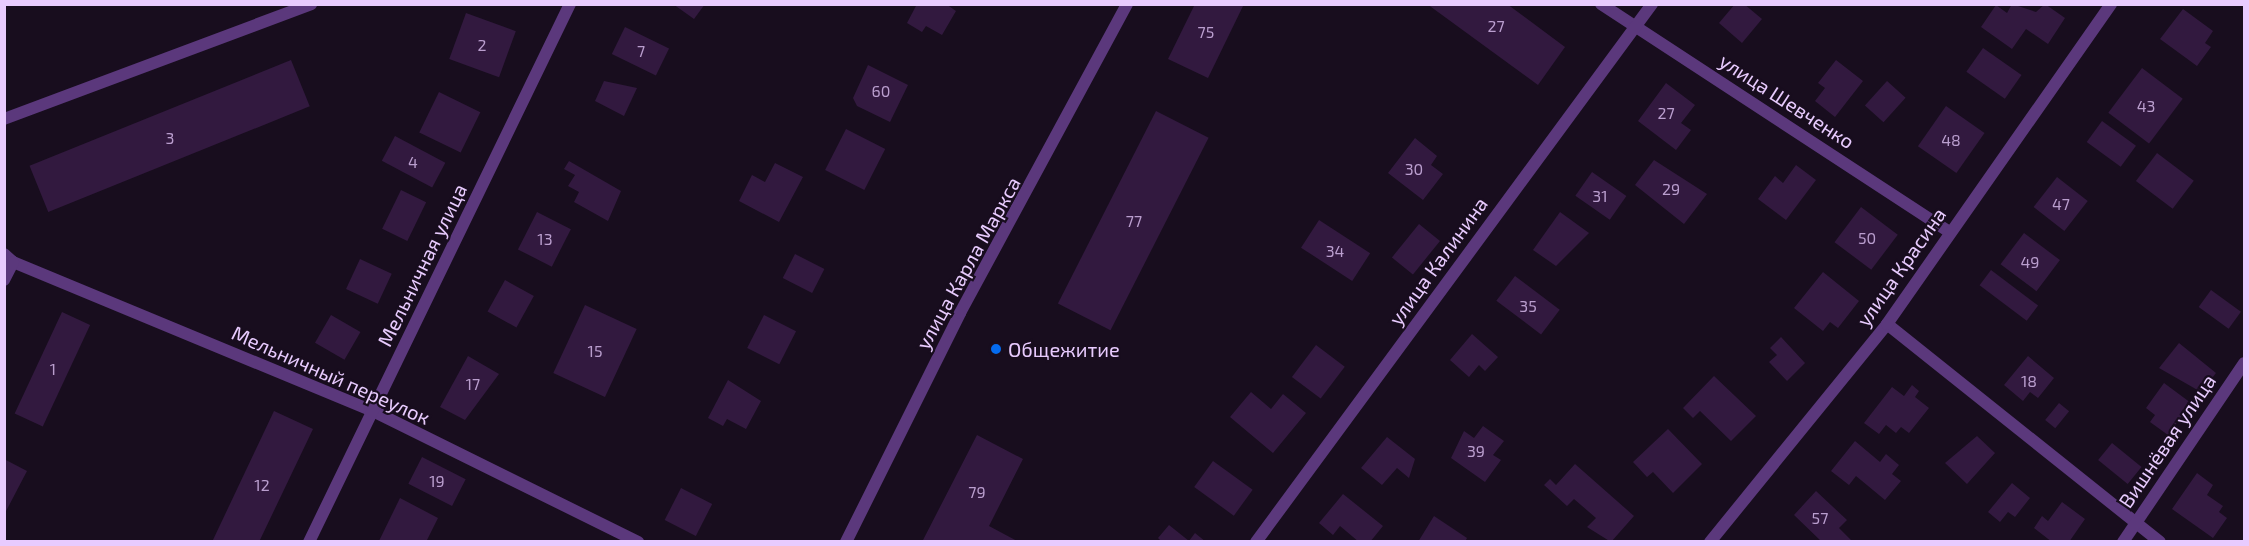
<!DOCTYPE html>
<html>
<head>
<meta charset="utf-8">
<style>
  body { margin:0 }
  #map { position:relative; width:2249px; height:546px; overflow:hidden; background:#180d1e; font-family:"Exo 2",sans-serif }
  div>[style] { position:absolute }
  .building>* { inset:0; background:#32193f; transform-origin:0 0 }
  .minor>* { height:12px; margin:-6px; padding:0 6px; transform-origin:6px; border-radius:6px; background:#5b387c }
  .tertiary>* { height:12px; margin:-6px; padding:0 6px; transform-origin:6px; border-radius:6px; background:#5b387c }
  .dots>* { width:16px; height:16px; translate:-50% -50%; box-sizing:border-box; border:3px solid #180d1e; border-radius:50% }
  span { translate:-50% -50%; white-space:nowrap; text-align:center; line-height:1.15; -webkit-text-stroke:4.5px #180d1e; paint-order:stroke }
  .number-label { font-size:16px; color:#ba9ece }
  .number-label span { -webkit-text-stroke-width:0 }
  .street-label { font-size:20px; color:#e8cbfe }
  .poi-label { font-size:20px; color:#e8cbfe }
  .left { translate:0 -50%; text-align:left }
  .frame { position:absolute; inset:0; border:6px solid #e8cbfe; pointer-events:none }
</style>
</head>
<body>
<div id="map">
  <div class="building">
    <i style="clip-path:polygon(673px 4px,705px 4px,694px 19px)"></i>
    <i style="clip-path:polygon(917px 4px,946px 4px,956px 11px,942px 35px,926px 26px,922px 32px,907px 23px)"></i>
    <i style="clip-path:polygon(1195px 4px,1244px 4px,1208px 78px,1168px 59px)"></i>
    <i style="clip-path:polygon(1427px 4px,1507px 4px,1565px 47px,1538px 85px)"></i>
    <i style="clip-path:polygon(1735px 4px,1744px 4px,1762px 19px,1742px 43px,1719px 23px)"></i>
    <i style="clip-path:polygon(2012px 4px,2036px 12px,2045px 4px,2065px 18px,2048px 44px,2026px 29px,2012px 49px,1981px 27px,1996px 5px,2007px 13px)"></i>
    <i style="clip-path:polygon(2183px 9px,2213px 31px,2205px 43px,2211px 47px,2197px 66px,2160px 39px)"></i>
    <i style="left:466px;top:13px;width:53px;height:49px;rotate:20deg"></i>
    <i style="left:625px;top:27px;width:49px;height:30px;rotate:26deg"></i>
    <i style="left:1983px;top:48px;width:47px;height:29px;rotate:35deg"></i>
    <i style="left:291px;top:60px;width:50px;height:282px;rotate:68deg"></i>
    <i style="clip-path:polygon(1836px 60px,1863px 81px,1835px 117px,1815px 101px,1825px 88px,1818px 83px)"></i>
    <i style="clip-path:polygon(868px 65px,908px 85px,890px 122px,857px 106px,853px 98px)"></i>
    <i style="left:2142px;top:68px;width:51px;height:56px;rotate:37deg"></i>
    <i style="clip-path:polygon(604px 81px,637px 88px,624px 116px,595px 101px)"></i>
    <i style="left:1887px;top:81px;width:25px;height:33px;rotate:42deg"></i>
    <i style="clip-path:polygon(1666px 83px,1695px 105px,1681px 123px,1691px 130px,1676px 150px,1638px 121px)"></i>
    <i style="left:439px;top:92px;width:46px;height:45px;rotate:26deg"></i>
    <i style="left:1946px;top:106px;width:47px;height:49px;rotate:35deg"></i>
    <i style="left:1156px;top:111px;width:59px;height:216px;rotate:27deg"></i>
    <i style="left:2102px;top:121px;width:42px;height:26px;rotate:36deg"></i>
    <i style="left:846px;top:129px;width:44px;height:46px;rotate:27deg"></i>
    <i style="left:395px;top:136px;width:57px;height:28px;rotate:28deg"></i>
    <i style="clip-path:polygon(1415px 138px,1437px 156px,1431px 165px,1443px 174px,1423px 200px,1388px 173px)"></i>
    <i style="left:2157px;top:153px;width:46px;height:35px;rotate:37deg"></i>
    <i style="clip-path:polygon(1654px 160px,1707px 194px,1684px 224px,1635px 185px)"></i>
    <i style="clip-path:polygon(569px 161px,621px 191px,608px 221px,574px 202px,579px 192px,568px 186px,575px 175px,564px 169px)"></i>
    <i style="clip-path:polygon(775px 163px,803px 177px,779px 222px,739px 201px,752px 175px,765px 182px)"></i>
    <i style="clip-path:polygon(1796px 165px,1816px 180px,1786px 220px,1758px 199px,1775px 176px,1783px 183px)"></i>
    <i style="left:1592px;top:172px;width:42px;height:29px;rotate:35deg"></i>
    <i style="left:2057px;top:177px;width:39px;height:38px;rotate:38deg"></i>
    <i style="left:401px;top:190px;width:28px;height:43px;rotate:26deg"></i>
    <i style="left:1861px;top:207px;width:46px;height:44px;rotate:37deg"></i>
    <i style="left:537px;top:212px;width:38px;height:42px;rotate:27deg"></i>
    <i style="clip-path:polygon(1560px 212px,1589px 233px,1556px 266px,1533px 250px)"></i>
    <i style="left:1319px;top:220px;width:61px;height:33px;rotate:33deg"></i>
    <i style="left:1419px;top:224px;width:27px;height:43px;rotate:39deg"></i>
    <i style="left:2024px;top:233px;width:45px;height:39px;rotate:37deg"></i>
    <i style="left:795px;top:254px;width:33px;height:27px;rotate:27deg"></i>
    <i style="left:360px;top:259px;width:35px;height:33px;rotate:25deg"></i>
    <i style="left:1991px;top:270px;width:59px;height:19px;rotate:37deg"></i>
    <i style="clip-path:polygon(1823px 272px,1859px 301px,1838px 328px,1830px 322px,1823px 331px,1794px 308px)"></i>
    <i style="left:1515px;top:276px;width:56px;height:31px;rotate:37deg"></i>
    <i style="left:505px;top:280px;width:33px;height:36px;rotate:29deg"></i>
    <i style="left:2211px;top:290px;width:37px;height:21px;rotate:36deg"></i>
    <i style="left:585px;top:305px;width:57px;height:75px;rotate:25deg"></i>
    <i style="left:62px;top:312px;width:31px;height:112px;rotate:25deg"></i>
    <i style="left:331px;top:315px;width:34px;height:32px;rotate:30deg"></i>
    <i style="left:764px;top:315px;width:36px;height:37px;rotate:27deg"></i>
    <i style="clip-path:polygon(1472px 334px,1498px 357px,1485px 371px,1479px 365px,1469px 377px,1450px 360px)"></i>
    <i style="clip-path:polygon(1781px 337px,1805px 363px,1787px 381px,1769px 362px,1777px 355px,1770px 348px)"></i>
    <i style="clip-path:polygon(2179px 343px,2216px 373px,2201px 392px,2159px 368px)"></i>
    <i style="left:1316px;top:345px;width:36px;height:40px;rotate:37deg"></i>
    <i style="clip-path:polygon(468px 356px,499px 374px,465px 420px,440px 407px)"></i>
    <i style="clip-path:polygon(2028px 356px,2054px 378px,2038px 398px,2030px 392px,2023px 401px,2004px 385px)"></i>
    <i style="clip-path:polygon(1714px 376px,1756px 416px,1731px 441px,1700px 411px,1693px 418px,1683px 408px)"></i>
    <i style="clip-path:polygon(728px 380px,761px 401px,746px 429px,727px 419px,723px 426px,708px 418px)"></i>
    <i style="clip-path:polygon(2164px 383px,2191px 403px,2168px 435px,2150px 422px,2155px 415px,2146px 408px)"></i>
    <i style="clip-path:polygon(1912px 385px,1919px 391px,1915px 397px,1929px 408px,1909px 433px,1901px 427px,1896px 433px,1886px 425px,1879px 434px,1864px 423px,1892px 387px,1904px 396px)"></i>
    <i style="clip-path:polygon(1251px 392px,1271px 409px,1283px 394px,1306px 413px,1273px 453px,1230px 417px)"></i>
    <i style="left:2059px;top:403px;width:13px;height:22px;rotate:39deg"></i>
    <i style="clip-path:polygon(274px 411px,313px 429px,259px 542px,212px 542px)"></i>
    <i style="clip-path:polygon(1483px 426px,1504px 441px,1493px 455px,1501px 460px,1485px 482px,1451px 458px,1464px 431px,1474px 438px)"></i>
    <i style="clip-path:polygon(1668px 429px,1702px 464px,1673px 493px,1653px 472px,1647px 477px,1633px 462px)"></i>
    <i style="clip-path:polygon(977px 435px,1023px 459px,989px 526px,1019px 542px,922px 542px)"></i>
    <i style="clip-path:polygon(1977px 436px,1995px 453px,1967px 484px,1945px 463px)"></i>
    <i style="clip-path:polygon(1387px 437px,1415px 459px,1409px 478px,1397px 468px,1382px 485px,1361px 468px)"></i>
    <i style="clip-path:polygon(1855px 441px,1880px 462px,1886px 454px,1899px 465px,1892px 474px,1901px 481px,1885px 500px,1856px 476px,1849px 485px,1831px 471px)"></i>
    <i style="left:2112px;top:443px;width:38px;height:22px;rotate:39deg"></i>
    <i style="left:422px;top:457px;width:49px;height:30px;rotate:27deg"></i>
    <i style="clip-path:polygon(4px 459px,27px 471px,4px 515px)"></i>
    <i style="left:1213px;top:461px;width:49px;height:32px;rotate:36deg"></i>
    <i style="clip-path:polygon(1575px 464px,1634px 516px,1611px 542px,1587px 527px,1596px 518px,1574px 499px,1567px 506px,1544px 485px,1550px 479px,1556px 485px)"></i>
    <i style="clip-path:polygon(2197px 473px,2213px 485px,2207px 495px,2223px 506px,2219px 512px,2227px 518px,2213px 538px,2172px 509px)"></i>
    <i style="clip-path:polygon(2012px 483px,2030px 498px,2015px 517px,2008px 512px,2000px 522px,1988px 512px)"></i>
    <i style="left:681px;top:488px;width:35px;height:36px;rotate:27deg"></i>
    <i style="clip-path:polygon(1816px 491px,1847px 520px,1839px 528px,1853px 542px,1822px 542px,1794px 515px)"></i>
    <i style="clip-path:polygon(1343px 494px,1383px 526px,1370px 542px,1359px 542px,1340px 526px,1333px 535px,1319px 523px)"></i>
    <i style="clip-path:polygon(400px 498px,438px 518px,426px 542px,379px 541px)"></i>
    <i style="clip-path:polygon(2062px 502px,2085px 519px,2069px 542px,2052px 542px,2034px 528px,2042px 516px,2048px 521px)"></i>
    <i style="clip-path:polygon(1434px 516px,1467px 538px,1465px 542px,1418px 542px)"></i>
    <i style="clip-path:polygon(1169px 525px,1189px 541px,1195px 533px,1206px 542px,1162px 542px,1158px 538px)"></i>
  </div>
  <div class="minor">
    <i style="left:1601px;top:4px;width:417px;rotate:33.2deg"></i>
    <i style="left:4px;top:254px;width:12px;rotate:42deg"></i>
    <i style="left:13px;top:262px;width:390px;rotate:22.5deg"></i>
    <i style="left:373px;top:411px;width:296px;rotate:26.3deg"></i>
    <i style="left:4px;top:280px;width:20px;rotate:-63deg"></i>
    <i style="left:1887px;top:324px;width:349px;rotate:38.6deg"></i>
    <i style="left:309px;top:542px;width:598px;rotate:-64.12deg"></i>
    <i style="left:1256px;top:542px;width:668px;rotate:-53.64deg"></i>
    <i style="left:1710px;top:542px;width:281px;rotate:-50.9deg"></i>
    <i style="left:1887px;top:324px;width:391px;rotate:-55deg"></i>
    <i style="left:2123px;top:542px;width:216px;rotate:-55.9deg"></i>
  </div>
  <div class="tertiary">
    <i style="left:4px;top:119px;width:328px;rotate:-20.5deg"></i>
    <i style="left:846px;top:542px;width:256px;rotate:-63.5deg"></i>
    <i style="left:960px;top:313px;width:351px;rotate:-61.6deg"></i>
  </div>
  <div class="dots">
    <i style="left:996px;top:349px;background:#056bef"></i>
  </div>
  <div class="number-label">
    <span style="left:1496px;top:26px">27</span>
    <span style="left:1206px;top:32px">75</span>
    <span style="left:482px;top:45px">2</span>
    <span style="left:641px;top:51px">7</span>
    <span style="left:881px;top:91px">60</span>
    <span style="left:2146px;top:106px">43</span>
    <span style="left:1666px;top:113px">27</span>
    <span style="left:170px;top:138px">3</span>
    <span style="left:1951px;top:140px">48</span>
    <span style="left:413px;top:162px">4</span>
    <span style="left:1414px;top:169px">30</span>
    <span style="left:1671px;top:189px">29</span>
    <span style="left:1600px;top:196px">31</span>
    <span style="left:2061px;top:204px">47</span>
    <span style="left:1134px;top:221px">77</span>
    <span style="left:1867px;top:238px">50</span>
    <span style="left:545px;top:239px">13</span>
    <span style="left:1335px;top:251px">34</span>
    <span style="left:2030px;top:262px">49</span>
    <span style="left:1528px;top:306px">35</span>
    <span style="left:595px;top:351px">15</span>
    <span style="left:53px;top:369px">1</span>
    <span style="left:2029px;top:381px">18</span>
    <span style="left:473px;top:384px">17</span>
    <span style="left:1476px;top:451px">39</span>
    <span style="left:437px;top:481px">19</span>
    <span style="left:262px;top:485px">12</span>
    <span style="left:977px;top:492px">79</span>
    <span style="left:1820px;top:518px">57</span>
  </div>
  <div class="street-label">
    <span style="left:1787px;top:101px;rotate:33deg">улица Шевченко</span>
    <span style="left:1438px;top:261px;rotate:-54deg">улица Калинина</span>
    <span style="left:968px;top:263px;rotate:-61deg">улица Карла Маркса</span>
    <span style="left:422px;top:265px;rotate:-64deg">Мельничная улица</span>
    <span style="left:1901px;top:267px;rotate:-55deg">улица Красина</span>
    <span style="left:331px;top:375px;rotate:24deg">Мельничный переулок</span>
    <span style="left:2167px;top:441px;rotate:-56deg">Вишнёвая улица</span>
  </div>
  <div class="poi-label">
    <span class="left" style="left:1008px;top:349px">Общежитие</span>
  </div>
  <div class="frame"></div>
</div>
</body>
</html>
